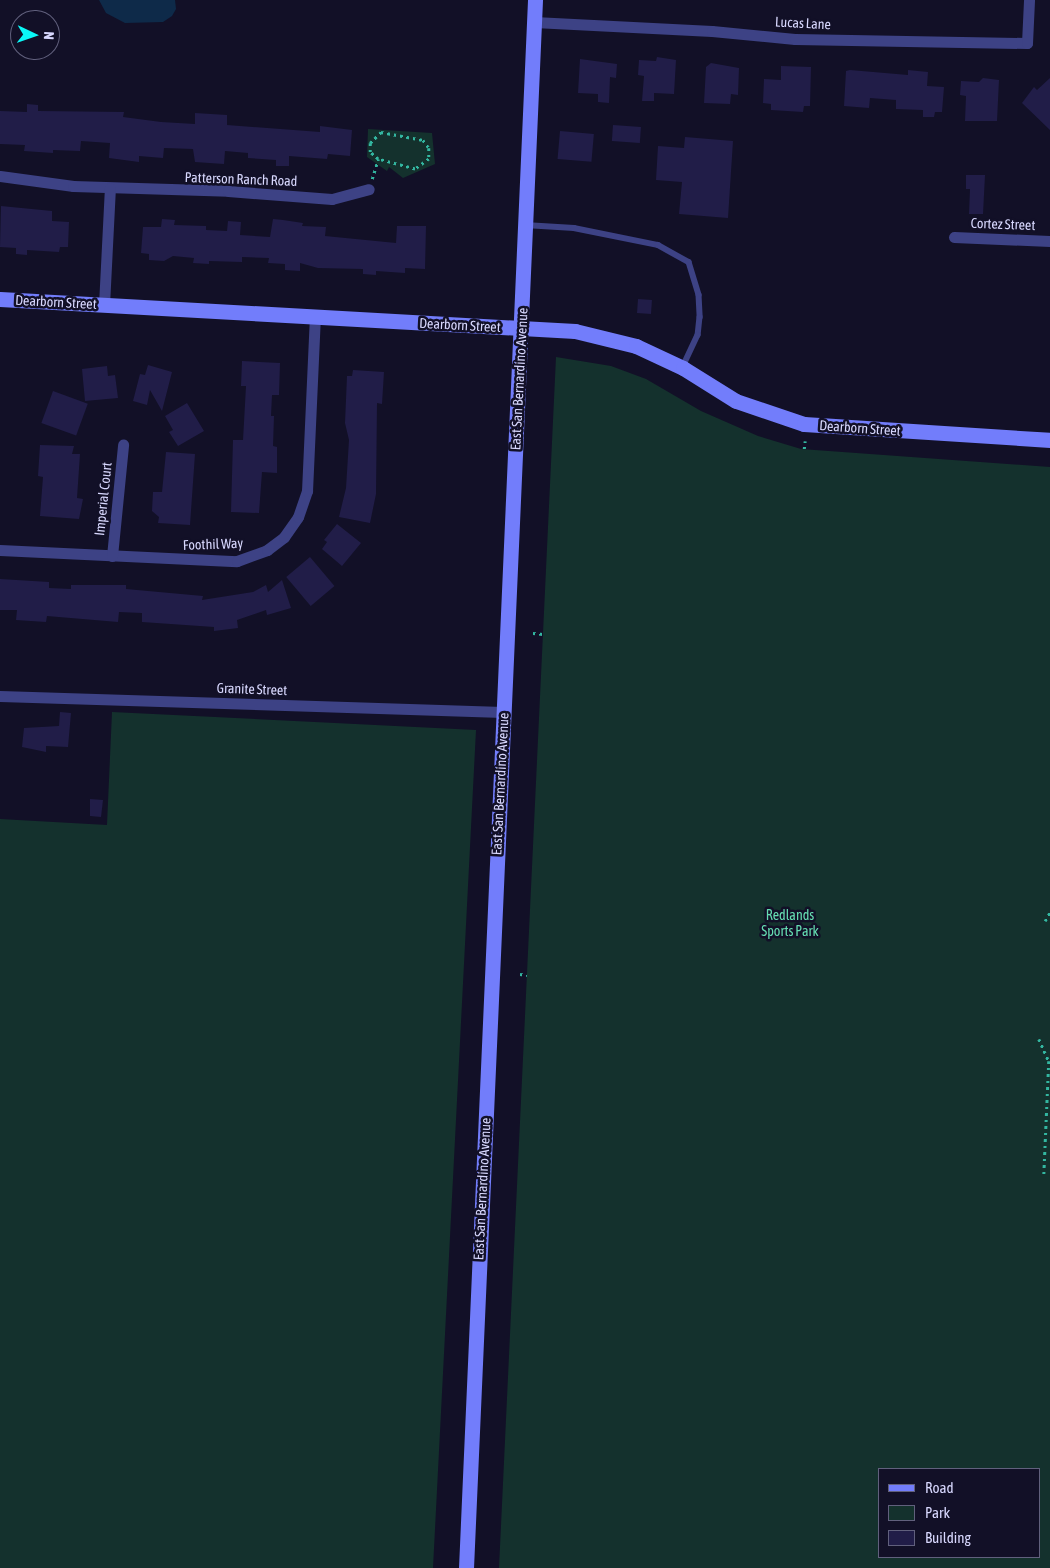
<!DOCTYPE html>
<html>
<head>
<meta charset="utf-8">
<style>
  body { margin:0 }
  #map { position:relative; width:1050px; height:1568px; overflow:hidden; background:#121027; font-family:"Asap Condensed",sans-serif }
  div>[style] { position:absolute }
  .green>* { inset:0; background:#14312d }
  .water>* { inset:0; background:#0e2a49 }
  .building>* { inset:0; background:#211d48; transform-origin:0 0 }
  .path>* { height:2.5px; margin-top:-1.25px; transform-origin:0; background:repeating-linear-gradient(90deg,#33b7a1 0 2.5px,transparent 0 6.5px) }
  .lane>* { height:5.5px; margin:-2.75px; padding:0 2.75px; transform-origin:2.75px; border-radius:2.75px; background:#3d4285 }
  .street>* { height:11px; margin:-5.5px; padding:0 5.5px; transform-origin:5.5px; border-radius:5.5px; background:#3d4285 }
  .secondary>* { height:15px; margin:-7.5px; padding:0 7.5px; transform-origin:7.5px; border-radius:7.5px; background:#727dfb }
  span { translate:-50% -50%; white-space:nowrap; text-align:center; line-height:1.15; -webkit-text-stroke:5px #121027; paint-order:stroke }
  .street-label { font-size:14px; color:#d8d8fe }
  .park-label { font-size:14px; color:#65ddb2 }
  .legend { position:absolute; left:878px; top:1468px; width:162px; height:90px; box-sizing:border-box; background:#121027; border:1px solid #61607d; margin:0; padding:6px 9px; list-style:none; font-size:15px; color:#d8d8fe }
  .legend li { display:flex; align-items:center; gap:10px; height:25px }
  .legend b { width:25px; border:1px solid #61607d }
  .north { position:absolute; left:10px; top:10px; width:50px; height:50px; box-sizing:border-box; background:#121027; border:1px solid #61607d; border-radius:50%; rotate:93deg; font-size:14px; font-weight:700; line-height:20px; text-align:center; color:#d8d8fe }
  .north::after { content:''; display:block; margin:auto; width:18px; height:22px; background:#0af8f7; clip-path:polygon(50% 0,100% 100%,50% 72%,0 100%) }
</style>
</head>
<body>
<div id="map">
  <div class="green">
    <i style="clip-path:polygon(368px 129px,432px 133px,435px 164px,403px 178px,389px 167px,387px 171px,367px 157px)"></i>
    <i style="clip-path:polygon(evenodd,556px 357px,611px 366px,646px 379px,701px 411px,758px 436px,801px 449px,1050px 467px,1050px 1568px,499px 1568px,556px 357px,879px 1469px,1039px 1469px,1039px 1557px,879px 1557px,879px 1469px)"></i>
    <i style="clip-path:polygon(112px 712px,476px 730px,433px 1568px,0 1568px,0 819px,107px 825px)"></i>
  </div>
  <div class="water">
    <i style="clip-path:polygon(99px 0,175px 0,176px 9px,172px 16px,163px 22px,125px 23px,106px 13px)"></i>
  </div>
  <div class="building">
    <i style="clip-path:polygon(657px 57px,676px 60px,674px 94px,654px 93px,654px 101px,642px 101px,644px 76px,638px 75px,639px 60px,656px 61px)"></i>
    <i style="clip-path:polygon(580px 59px,617px 64px,616px 78px,610px 77px,609px 103px,598px 102px,598px 94px,578px 93px)"></i>
    <i style="clip-path:polygon(711px 63px,739px 68px,738px 95px,731px 94px,730px 104px,704px 103px,706px 67px)"></i>
    <i style="clip-path:polygon(781px 66px,811px 67px,810px 106px,804px 106px,803px 112px,771px 110px,771px 104px,763px 103px,764px 79px,781px 80px)"></i>
    <i style="clip-path:polygon(850px 70px,908px 75px,908px 70px,928px 72px,927px 86px,944px 87px,942px 112px,935px 112px,934px 117px,923px 117px,923px 110px,896px 109px,896px 100px,870px 98px,869px 108px,844px 106px,846px 71px)"></i>
    <i style="clip-path:polygon(983px 78px,999px 80px,997px 121px,965px 121px,966px 96px,960px 95px,961px 81px,979px 82px)"></i>
    <i style="clip-path:polygon(1050px 78px,1050px 130px,1022px 103px,1034px 87px,1037px 90px)"></i>
    <i style="clip-path:polygon(27px 104px,38px 105px,38px 111px,124px 112px,123px 117px,161px 122px,195px 124px,195px 113px,227px 115px,227px 125px,320px 132px,320px 126px,352px 130px,350px 156px,328px 154px,327px 159px,289px 156px,289px 166px,276px 166px,276px 160px,248px 158px,248px 153px,225px 151px,224px 164px,195px 162px,193px 149px,164px 148px,163px 158px,139px 156px,139px 162px,109px 158px,110px 143px,81px 141px,80px 151px,53px 150px,53px 153px,24px 151px,25px 145px,0 144px,0 111px,27px 112px)"></i>
    <i style="left:613px;top:125px;width:28px;height:16px;rotate:4deg"></i>
    <i style="left:560px;top:131px;width:34px;height:28px;rotate:5deg"></i>
    <i style="clip-path:polygon(685px 137px,733px 141px,728px 218px,679px 214px,682px 182px,656px 180px,658px 146px,684px 148px)"></i>
    <i style="clip-path:polygon(966px 175px,985px 175px,983px 214px,969px 214px,970px 189px,966px 189px)"></i>
    <i style="clip-path:polygon(1px 206px,52px 211px,52px 221px,69px 222px,68px 247px,60px 247px,59px 252px,27px 250px,27px 255px,16px 254px,16px 248px,0 247px)"></i>
    <i style="clip-path:polygon(162px 219px,175px 220px,174px 225px,206px 226px,206px 230px,227px 231px,228px 221px,241px 222px,240px 235px,270px 237px,273px 219px,283px 220px,303px 223px,302px 226px,326px 227px,325px 236px,396px 243px,397px 226px,426px 226px,425px 269px,405px 268px,405px 273px,376px 271px,376px 275px,363px 274px,363px 269px,318px 268px,300px 263px,300px 271px,285px 270px,285px 264px,268px 263px,269px 258px,242px 257px,242px 262px,209px 261px,209px 264px,193px 263px,194px 258px,173px 256px,164px 261px,149px 260px,149px 254px,141px 253px,143px 227px,161px 227px)"></i>
    <i style="left:638px;top:299px;width:14px;height:14px;rotate:4deg"></i>
    <i style="clip-path:polygon(242px 361px,280px 363px,279px 395px,272px 395px,271px 416px,274px 416px,273px 446px,277px 447px,277px 473px,262px 472px,259px 513px,231px 512px,233px 440px,243px 440px,246px 386px,241px 386px)"></i>
    <i style="clip-path:polygon(148px 365px,172px 372px,162px 411px,150px 390px,147px 405px,133px 401px,140px 374px,145px 375px)"></i>
    <i style="clip-path:polygon(107px 366px,108px 376px,115px 375px,118px 398px,85px 401px,82px 369px)"></i>
    <i style="clip-path:polygon(353px 370px,384px 372px,382px 404px,377px 403px,376px 494px,370px 523px,339px 517px,346px 488px,349px 440px,345px 423px,347px 376px,352px 376px)"></i>
    <i style="left:53px;top:391px;width:37px;height:34px;rotate:20deg"></i>
    <i style="clip-path:polygon(187px 403px,204px 431px,178px 446px,169px 432px,173px 430px,165px 416px)"></i>
    <i style="clip-path:polygon(40px 445px,74px 446px,72px 454px,80px 454px,77px 498px,83px 499px,79px 519px,40px 516px,43px 477px,38px 476px)"></i>
    <i style="clip-path:polygon(166px 452px,195px 454px,190px 525px,158px 523px,159px 517px,152px 511px,153px 492px,162px 492px)"></i>
    <i style="clip-path:polygon(337px 524px,361px 543px,342px 566px,322px 549px,327px 542px,324px 540px)"></i>
    <i style="left:310px;top:557px;width:38px;height:31px;rotate:50deg"></i>
    <i style="clip-path:polygon(0 579px,49px 582px,49px 588px,71px 589px,71px 585px,126px 585px,126px 589px,203px 596px,202px 600px,253px 592px,266px 585px,268px 592px,282px 580px,291px 608px,267px 615px,266px 610px,237px 620px,238px 628px,214px 631px,214px 627px,142px 622px,142px 613px,119px 612px,118px 622px,47px 616px,46px 622px,16px 620px,17px 610px,0 610px)"></i>
    <i style="clip-path:polygon(60px 712px,71px 713px,68px 747px,46px 746px,46px 752px,22px 747px,24px 728px,59px 726px)"></i>
    <i style="clip-path:polygon(90px 799px,103px 800px,101px 817px,90px 816px)"></i>
  </div>
  <div class="path">
    <i style="left:381px;top:132px;width:43px;rotate:10.8deg"></i>
    <i style="left:423px;top:140px;width:10px;rotate:53deg"></i>
    <i style="left:429px;top:148px;width:11px;rotate:90deg"></i>
    <i style="left:429px;top:159px;width:17px;rotate:144deg"></i>
    <i style="left:415px;top:169px;width:38px;rotate:-165deg"></i>
    <i style="left:378px;top:159px;width:11px;rotate:-139deg"></i>
    <i style="left:370px;top:152px;width:9px;rotate:-90deg"></i>
    <i style="left:370px;top:143px;width:16px;rotate:-45deg"></i>
    <i style="left:372px;top:179px;width:21px;rotate:-73deg"></i>
    <i style="left:804px;top:449px;width:8px;rotate:-83deg"></i>
    <i style="left:533px;top:633px;width:10px;rotate:6deg"></i>
    <i style="left:1045px;top:921px;width:10px;rotate:-61deg"></i>
    <i style="left:520px;top:974px;width:7px;rotate:8deg"></i>
    <i style="left:1039px;top:1039px;width:24px;rotate:66deg"></i>
    <i style="left:1049px;top:1061px;width:116px;rotate:92.5deg"></i>
  </div>
  <div class="lane">
    <i style="left:525px;top:225px;width:49px;rotate:3.5deg"></i>
    <i style="left:574px;top:228px;width:86px;rotate:11.4deg"></i>
    <i style="left:658px;top:245px;width:35px;rotate:29deg"></i>
    <i style="left:689px;top:262px;width:34px;rotate:73deg"></i>
    <i style="left:699px;top:295px;width:22px;rotate:87deg"></i>
    <i style="left:700px;top:317px;width:18px;rotate:96deg"></i>
    <i style="left:698px;top:335px;width:35px;rotate:115deg"></i>
  </div>
  <div class="street">
    <i style="left:534px;top:22px;width:178px;rotate:2.9deg"></i>
    <i style="left:712px;top:31px;width:83px;rotate:5.5deg"></i>
    <i style="left:795px;top:39px;width:232px;rotate:1deg"></i>
    <i style="left:1027px;top:43px;width:43px;rotate:-87.3deg"></i>
    <i style="left:0;top:176px;width:74px;rotate:7.8deg"></i>
    <i style="left:73px;top:186px;width:155px;rotate:1.8deg"></i>
    <i style="left:228px;top:191px;width:104px;rotate:4.4deg"></i>
    <i style="left:332px;top:199px;width:38px;rotate:-15deg"></i>
    <i style="left:954px;top:237px;width:96px;rotate:2.4deg"></i>
    <i style="left:104px;top:305px;width:117px;rotate:-87.1deg"></i>
    <i style="left:0;top:550px;width:237px;rotate:2.7deg"></i>
    <i style="left:237px;top:561px;width:32px;rotate:-20deg"></i>
    <i style="left:267px;top:550px;width:21px;rotate:-37deg"></i>
    <i style="left:284px;top:537px;width:24px;rotate:-55deg"></i>
    <i style="left:298px;top:517px;width:28px;rotate:-71deg"></i>
    <i style="left:307px;top:491px;width:175px;rotate:-87.4deg"></i>
    <i style="left:112px;top:556px;width:112px;rotate:-84.3deg"></i>
    <i style="left:0;top:696px;width:503px;rotate:1.82deg"></i>
  </div>
  <div class="secondary">
    <i style="left:0;top:299px;width:576px;rotate:3.19deg"></i>
    <i style="left:575px;top:331px;width:63px;rotate:13.8deg"></i>
    <i style="left:636px;top:346px;width:52px;rotate:25.1deg"></i>
    <i style="left:683px;top:368px;width:62px;rotate:31.9deg"></i>
    <i style="left:736px;top:401px;width:72px;rotate:18.7deg"></i>
    <i style="left:804px;top:424px;width:247px;rotate:3.7deg"></i>
    <i style="left:466px;top:1568px;width:1570px;rotate:-87.48deg"></i>
  </div>
  <div class="street-label">
    <span style="left:803px;top:23px;rotate:3deg">Lucas Lane</span>
    <span style="left:241px;top:179px;rotate:2deg">Patterson Ranch Road</span>
    <span style="left:1003px;top:224px;rotate:2deg">Cortez Street</span>
    <span style="left:56px;top:302px;rotate:3deg">Dearborn Street</span>
    <span style="left:460px;top:325px;rotate:3deg">Dearborn Street</span>
    <span style="left:519px;top:379px;rotate:-87deg">East San Bernardino Avenue</span>
    <span style="left:860px;top:428px;rotate:4deg">Dearborn Street</span>
    <span style="left:103px;top:499px;rotate:-84deg">Imperial Court</span>
    <span style="left:213px;top:544px;rotate:-2deg">Foothil Way</span>
    <span style="left:252px;top:689px;rotate:2deg">Granite Street</span>
    <span style="left:500px;top:784px;rotate:-87deg">East San Bernardino Avenue</span>
    <span style="left:482px;top:1189px;rotate:-87deg">East San Bernardino Avenue</span>
  </div>
  <div class="park-label">
    <span style="left:790px;top:923px">Redlands<br>Sports Park</span>
  </div>
  <ul class="legend">
  <li><b style="height:6px;background:#727dfb"></b>Road</li>
  <li><b style="height:14px;background:#14312d"></b>Park</li>
  <li><b style="height:14px;background:#211d48"></b>Building</li>
  </ul>
  <div class="north">N</div>
</div>
</body>
</html>
